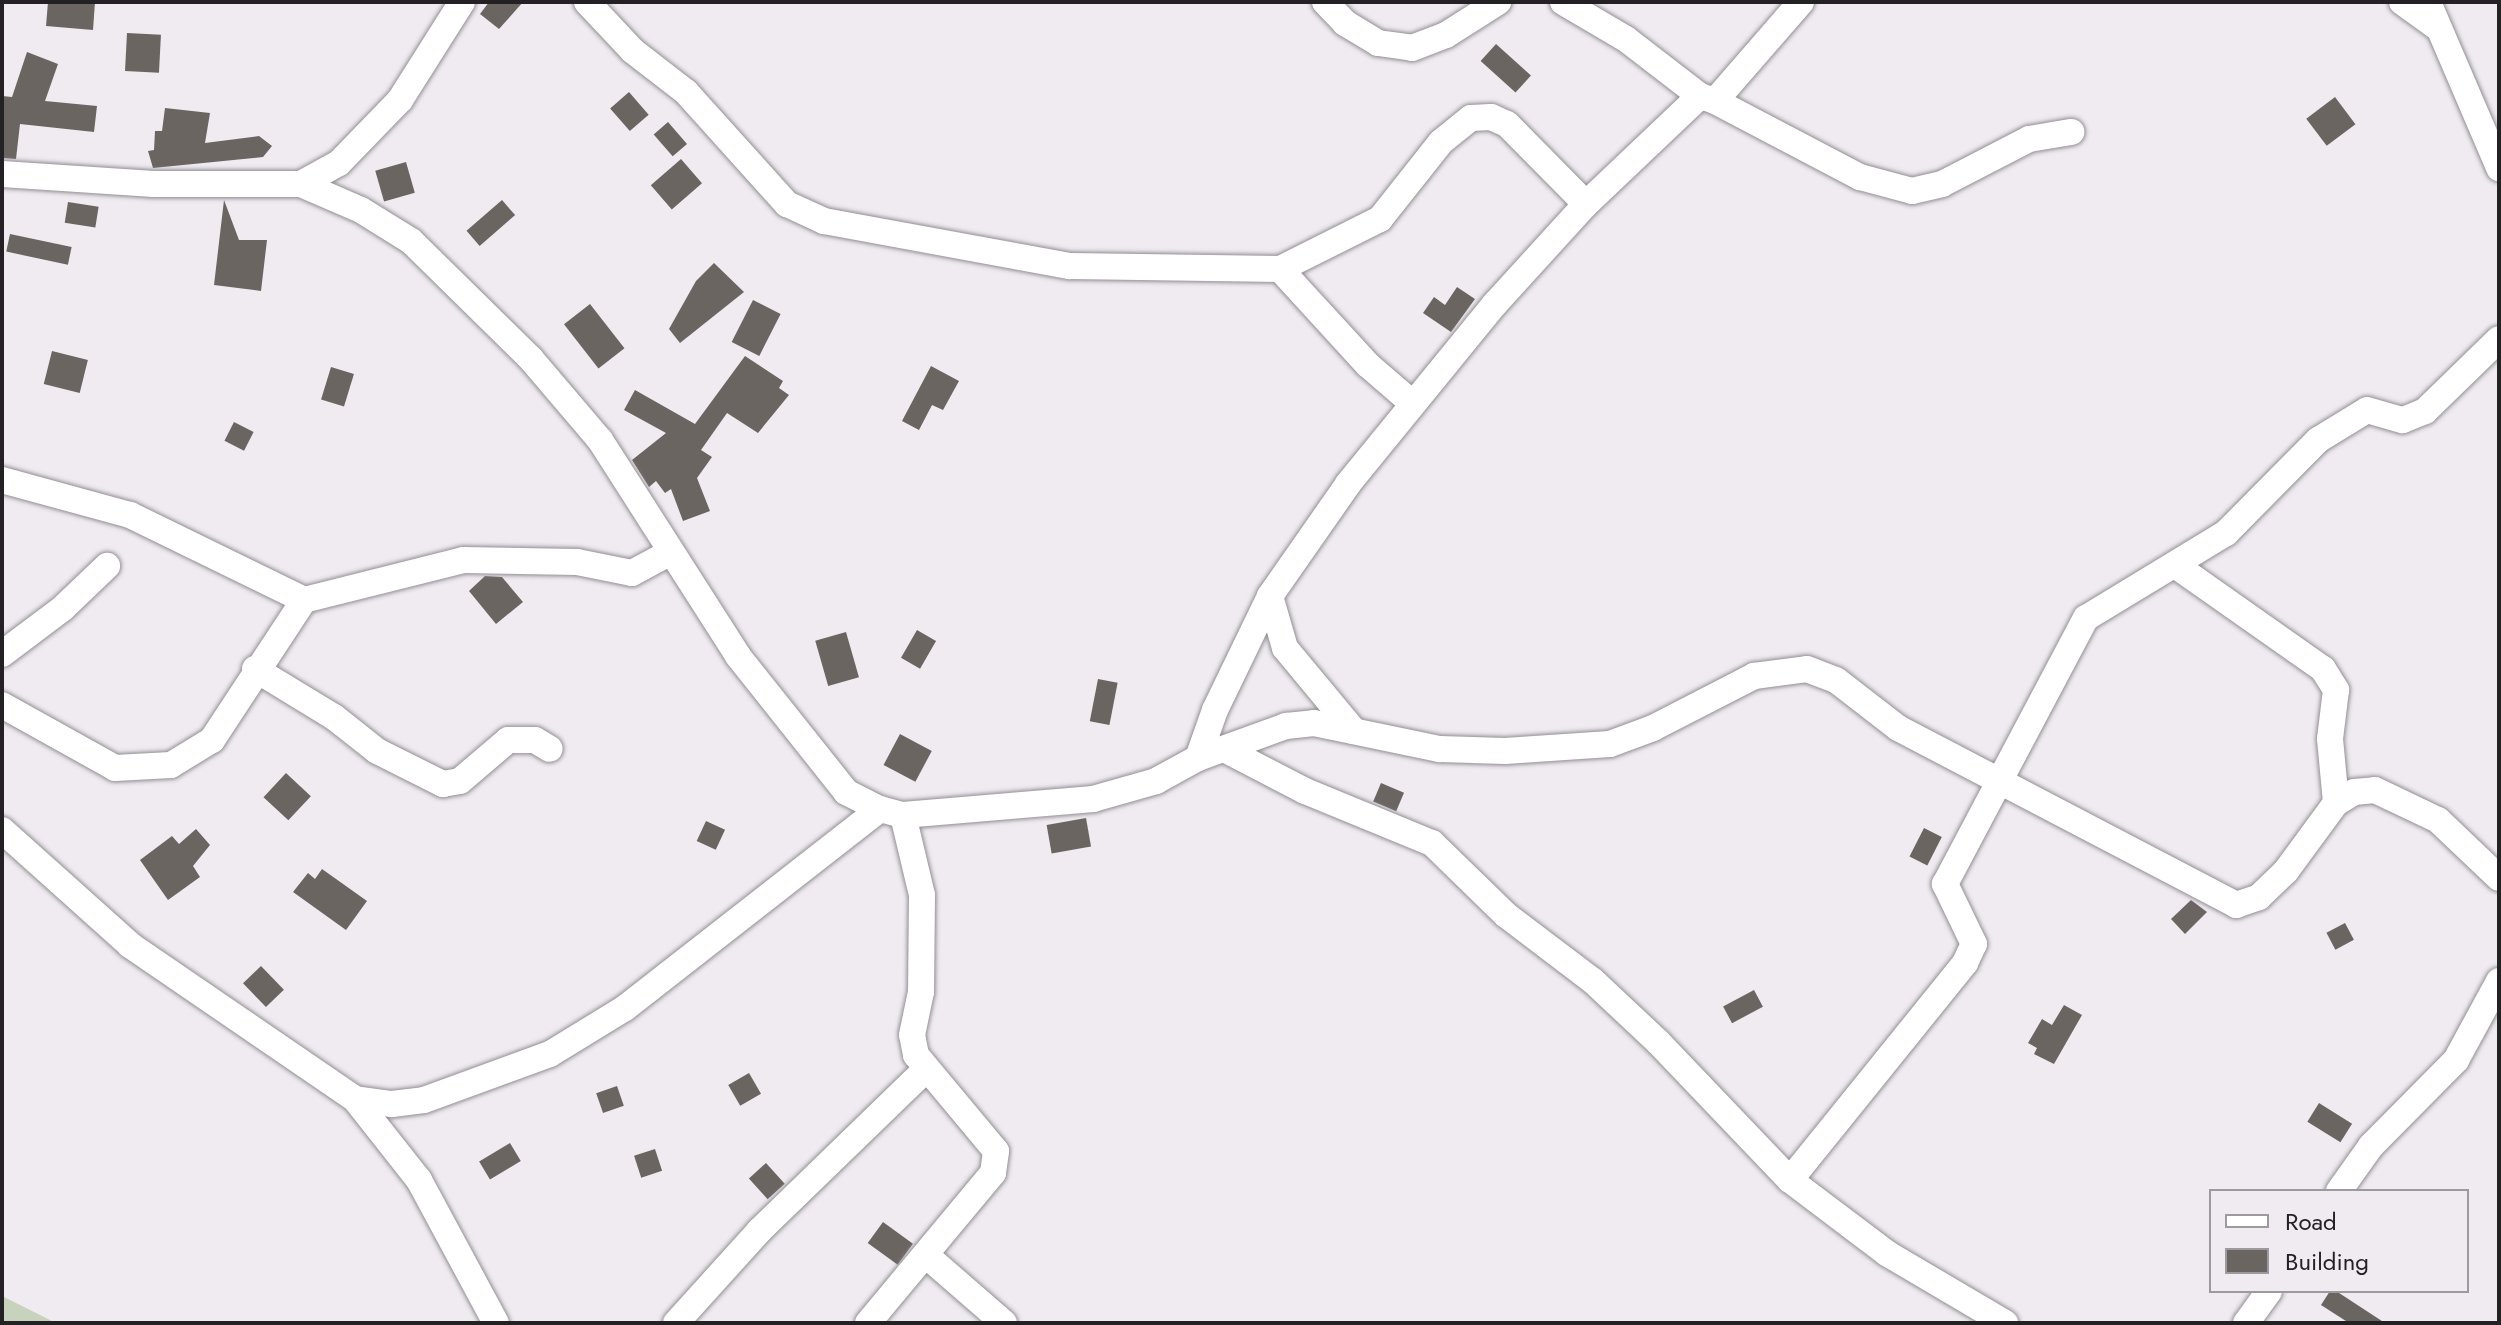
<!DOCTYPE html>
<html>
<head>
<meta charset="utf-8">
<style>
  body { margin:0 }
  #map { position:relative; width:2501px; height:1325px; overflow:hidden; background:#efebf1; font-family:Jost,sans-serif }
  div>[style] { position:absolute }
  .green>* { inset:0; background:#c7d3bd }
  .building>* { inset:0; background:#6b6562; transform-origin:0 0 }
  .roads { filter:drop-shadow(0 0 2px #928e93) drop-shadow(0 0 2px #928e93) }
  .minor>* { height:26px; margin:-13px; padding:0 13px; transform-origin:13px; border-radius:13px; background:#fff }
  span { translate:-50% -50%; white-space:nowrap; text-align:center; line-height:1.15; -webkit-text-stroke:8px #efebf1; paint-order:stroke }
  .frame { position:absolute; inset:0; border:4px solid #232123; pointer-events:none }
  .legend { position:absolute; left:2209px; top:1189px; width:260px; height:104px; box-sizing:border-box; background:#efebf1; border:2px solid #9d9a9f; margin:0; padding:10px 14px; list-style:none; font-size:24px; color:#232123 }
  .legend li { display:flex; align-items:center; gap:16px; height:40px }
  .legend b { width:40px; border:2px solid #9d9a9f }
</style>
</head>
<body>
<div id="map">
  <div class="green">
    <i style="clip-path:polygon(2px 1296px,56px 1323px,2px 1323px)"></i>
  </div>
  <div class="building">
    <i style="clip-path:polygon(48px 2px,95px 2px,93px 30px,46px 26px)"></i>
    <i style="clip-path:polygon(489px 2px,523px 2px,499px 29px,480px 14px)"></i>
    <i style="left:127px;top:33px;width:34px;height:38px;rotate:3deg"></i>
    <i style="left:1496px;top:44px;width:47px;height:23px;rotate:42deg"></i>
    <i style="clip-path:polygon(27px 52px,58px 64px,45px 101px,97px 106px,94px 132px,20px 124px,16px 159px,2px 158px,2px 96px,12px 97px)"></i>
    <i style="left:629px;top:92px;width:30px;height:25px;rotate:49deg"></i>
    <i style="left:2335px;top:97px;width:34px;height:36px;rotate:53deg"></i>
    <i style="clip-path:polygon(165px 108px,210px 113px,205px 143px,259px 136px,272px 146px,263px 157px,153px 168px,148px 151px,154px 150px,155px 131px,162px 131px)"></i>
    <i style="left:668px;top:122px;width:29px;height:19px;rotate:49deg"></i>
    <i style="left:681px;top:159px;width:32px;height:40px;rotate:49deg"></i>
    <i style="left:406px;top:162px;width:32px;height:32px;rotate:74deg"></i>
    <i style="clip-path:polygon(224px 200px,239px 240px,267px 240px,261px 291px,214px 285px)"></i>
    <i style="left:502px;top:200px;width:20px;height:47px;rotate:49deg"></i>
    <i style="left:68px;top:202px;width:31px;height:21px;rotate:9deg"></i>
    <i style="left:10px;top:234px;width:63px;height:18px;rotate:12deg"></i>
    <i style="clip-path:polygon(714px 263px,744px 292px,680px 343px,669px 329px,696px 281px)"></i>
    <i style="clip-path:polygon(1457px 287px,1475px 299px,1451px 332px,1423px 313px,1434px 297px,1445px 305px)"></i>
    <i style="left:753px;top:300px;width:31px;height:47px;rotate:27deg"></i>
    <i style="left:590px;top:304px;width:56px;height:33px;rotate:52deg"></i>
    <i style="left:52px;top:351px;width:37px;height:34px;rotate:14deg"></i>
    <i style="clip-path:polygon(745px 356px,783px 381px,779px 388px,789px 395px,758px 433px,727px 413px,701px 450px,712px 457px,697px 478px,710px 511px,683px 521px,671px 489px,665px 493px,656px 481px,649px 487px,632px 460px,666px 433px,624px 410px,635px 390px,695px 424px)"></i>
    <i style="clip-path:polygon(931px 366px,959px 381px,943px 410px,932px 405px,919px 430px,902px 421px)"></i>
    <i style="left:331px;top:367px;width:24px;height:34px;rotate:17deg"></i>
    <i style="left:234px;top:422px;width:22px;height:21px;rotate:27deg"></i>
    <i style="clip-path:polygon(485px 576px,502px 577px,523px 602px,496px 624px,469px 591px)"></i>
    <i style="left:917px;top:630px;width:22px;height:32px;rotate:30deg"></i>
    <i style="left:846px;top:632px;width:47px;height:32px;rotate:74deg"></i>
    <i style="left:1098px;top:679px;width:20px;height:43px;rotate:11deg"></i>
    <i style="left:900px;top:734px;width:36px;height:35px;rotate:28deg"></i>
    <i style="left:286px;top:773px;width:34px;height:33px;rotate:43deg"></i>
    <i style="left:1381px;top:783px;width:25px;height:20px;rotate:23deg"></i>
    <i style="left:1086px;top:818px;width:29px;height:40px;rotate:80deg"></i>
    <i style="left:706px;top:821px;width:21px;height:22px;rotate:25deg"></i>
    <i style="left:1924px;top:828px;width:20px;height:32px;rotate:27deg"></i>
    <i style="clip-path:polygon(196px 829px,210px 845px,193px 866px,200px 877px,168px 900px,140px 860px,172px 836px,179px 844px)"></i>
    <i style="clip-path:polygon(322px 869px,367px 901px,346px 930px,293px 892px,308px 873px,315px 879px)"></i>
    <i style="clip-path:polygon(2191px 900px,2207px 912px,2185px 934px,2171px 919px)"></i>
    <i style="left:2345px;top:923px;width:19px;height:21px;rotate:62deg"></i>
    <i style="left:261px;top:966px;width:33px;height:25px;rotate:46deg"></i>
    <i style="left:1754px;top:990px;width:19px;height:35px;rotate:62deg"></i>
    <i style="clip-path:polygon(2064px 1005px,2082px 1015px,2054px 1064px,2034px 1054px,2037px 1048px,2028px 1043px,2042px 1019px,2052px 1025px)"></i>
    <i style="left:749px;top:1073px;width:24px;height:24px;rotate:60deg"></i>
    <i style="left:617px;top:1086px;width:21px;height:22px;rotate:71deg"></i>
    <i style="left:2319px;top:1103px;width:39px;height:22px;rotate:32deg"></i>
    <i style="left:510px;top:1143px;width:21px;height:36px;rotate:59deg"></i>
    <i style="left:655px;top:1149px;width:23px;height:22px;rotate:72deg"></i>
    <i style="left:766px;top:1163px;width:28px;height:23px;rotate:48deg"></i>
    <i style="left:883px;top:1222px;width:37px;height:26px;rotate:36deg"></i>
    <i style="clip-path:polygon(2330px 1291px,2336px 1291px,2385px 1323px,2349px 1323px,2321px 1305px)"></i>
  </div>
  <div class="roads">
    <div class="minor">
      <i style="left:587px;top:2px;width:67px;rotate:46.8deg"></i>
      <i style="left:633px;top:51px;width:67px;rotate:37.7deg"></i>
      <i style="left:686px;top:92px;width:151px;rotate:48deg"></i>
      <i style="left:787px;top:204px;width:41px;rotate:24.7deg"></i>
      <i style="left:824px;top:221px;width:250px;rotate:10.4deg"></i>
      <i style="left:1070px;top:266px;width:210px;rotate:0.8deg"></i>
      <i style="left:1280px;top:269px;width:112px;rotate:-26.6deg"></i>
      <i style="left:1380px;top:219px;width:98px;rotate:-51.6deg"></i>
      <i style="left:1441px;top:142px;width:38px;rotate:-39deg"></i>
      <i style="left:1471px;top:118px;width:20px;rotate:-3deg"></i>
      <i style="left:1491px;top:117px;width:17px;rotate:24deg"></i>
      <i style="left:1507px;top:124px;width:112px;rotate:45.4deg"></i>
      <i style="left:1325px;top:2px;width:29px;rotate:46deg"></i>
      <i style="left:1345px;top:23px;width:39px;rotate:31deg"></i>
      <i style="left:1378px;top:43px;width:34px;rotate:8deg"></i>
      <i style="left:1412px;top:48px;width:36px;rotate:-21deg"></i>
      <i style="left:1446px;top:35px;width:62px;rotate:-32.4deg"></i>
      <i style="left:1563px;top:2px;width:73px;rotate:30.4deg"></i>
      <i style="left:1626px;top:39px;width:93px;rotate:37.6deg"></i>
      <i style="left:1700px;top:96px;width:16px;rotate:18deg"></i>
      <i style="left:1715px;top:101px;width:131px;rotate:-49deg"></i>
      <i style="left:2402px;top:2px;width:44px;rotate:35.8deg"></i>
      <i style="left:2428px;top:2px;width:181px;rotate:66.8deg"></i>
      <i style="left:1715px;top:101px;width:164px;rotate:27.7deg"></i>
      <i style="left:1860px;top:177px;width:54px;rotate:15.1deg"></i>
      <i style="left:1912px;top:191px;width:31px;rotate:-13deg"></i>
      <i style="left:1942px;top:184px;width:98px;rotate:-27.3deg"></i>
      <i style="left:2029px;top:139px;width:43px;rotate:-9.5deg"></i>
      <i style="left:2px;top:174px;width:152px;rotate:3.8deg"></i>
      <i style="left:154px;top:184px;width:147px"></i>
      <i style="left:301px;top:184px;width:65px;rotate:23.4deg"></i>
      <i style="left:361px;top:210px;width:59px;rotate:31.8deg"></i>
      <i style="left:411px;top:241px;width:168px;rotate:44.5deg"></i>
      <i style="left:531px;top:359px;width:106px;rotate:49.6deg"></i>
      <i style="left:600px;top:440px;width:256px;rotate:57.4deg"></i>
      <i style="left:738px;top:656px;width:174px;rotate:51.5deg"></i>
      <i style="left:846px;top:792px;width:38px;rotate:27deg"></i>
      <i style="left:880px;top:809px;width:24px;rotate:15deg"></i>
      <i style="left:903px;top:815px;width:191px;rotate:-4.8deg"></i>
      <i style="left:1093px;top:799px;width:66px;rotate:-15.9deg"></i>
      <i style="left:1156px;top:781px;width:48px;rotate:-28.7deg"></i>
      <i style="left:1198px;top:758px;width:94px;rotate:-20deg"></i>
      <i style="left:1286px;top:726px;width:28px;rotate:-6deg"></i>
      <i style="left:1314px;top:723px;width:129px;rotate:11.7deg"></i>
      <i style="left:1440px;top:749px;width:65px;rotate:1.8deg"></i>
      <i style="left:1505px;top:751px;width:105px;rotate:-3.8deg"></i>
      <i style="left:1610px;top:744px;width:46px;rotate:-20.4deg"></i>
      <i style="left:1653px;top:728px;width:114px;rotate:-27.2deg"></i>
      <i style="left:1754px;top:676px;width:53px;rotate:-7.5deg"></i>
      <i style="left:1807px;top:669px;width:31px;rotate:21deg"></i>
      <i style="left:1836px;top:680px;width:78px;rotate:37.7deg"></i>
      <i style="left:1898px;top:728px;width:382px;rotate:27.6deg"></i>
      <i style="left:2236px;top:905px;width:24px;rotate:-19deg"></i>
      <i style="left:2259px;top:897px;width:37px;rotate:-44deg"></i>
      <i style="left:2286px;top:871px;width:84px;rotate:-53.7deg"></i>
      <i style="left:2336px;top:803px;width:21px;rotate:-31deg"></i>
      <i style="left:2354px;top:792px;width:21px;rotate:-5deg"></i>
      <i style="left:2375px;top:790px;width:70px;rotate:25.5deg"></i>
      <i style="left:2438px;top:820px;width:84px;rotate:43.6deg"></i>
      <i style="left:301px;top:184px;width:43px;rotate:-28.9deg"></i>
      <i style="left:339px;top:163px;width:88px;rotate:-45.9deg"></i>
      <i style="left:400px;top:100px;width:116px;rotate:-57.7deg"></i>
      <i style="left:1280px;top:269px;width:130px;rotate:47.5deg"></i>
      <i style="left:1368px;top:365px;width:58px;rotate:40.8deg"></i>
      <i style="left:2px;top:480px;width:133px;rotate:15.3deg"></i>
      <i style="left:130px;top:515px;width:194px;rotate:26deg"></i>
      <i style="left:2175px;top:565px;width:181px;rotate:35.1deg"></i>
      <i style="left:2323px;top:669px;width:25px;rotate:58deg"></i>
      <i style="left:2336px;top:690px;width:49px;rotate:97deg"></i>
      <i style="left:2330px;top:739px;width:64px;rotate:84.6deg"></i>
      <i style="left:1270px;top:596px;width:54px;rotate:73.9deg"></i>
      <i style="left:1285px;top:648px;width:108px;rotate:50.3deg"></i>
      <i style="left:2px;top:654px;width:76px;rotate:-37deg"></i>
      <i style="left:63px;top:608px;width:61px;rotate:-43.7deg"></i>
      <i style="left:255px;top:669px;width:92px;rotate:31.3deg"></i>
      <i style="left:334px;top:717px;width:55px;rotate:38.3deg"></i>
      <i style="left:377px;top:751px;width:74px;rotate:26.6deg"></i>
      <i style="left:443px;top:784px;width:17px;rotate:-10deg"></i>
      <i style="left:460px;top:781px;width:63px;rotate:-40.5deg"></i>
      <i style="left:508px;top:740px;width:27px"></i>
      <i style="left:535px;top:740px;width:17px;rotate:31deg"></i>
      <i style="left:2px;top:705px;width:129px;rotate:29.1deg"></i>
      <i style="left:115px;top:768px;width:56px;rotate:-3.1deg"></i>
      <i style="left:171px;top:765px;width:48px;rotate:-31.4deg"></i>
      <i style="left:212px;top:740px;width:168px;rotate:-56.7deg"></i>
      <i style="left:304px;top:600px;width:164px;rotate:-14.1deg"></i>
      <i style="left:463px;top:560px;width:114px;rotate:1deg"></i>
      <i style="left:577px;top:562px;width:56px;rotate:11.3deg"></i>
      <i style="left:632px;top:573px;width:44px;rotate:-28.3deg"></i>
      <i style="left:1224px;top:749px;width:91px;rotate:27.4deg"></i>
      <i style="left:1305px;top:791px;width:137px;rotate:22.3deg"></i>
      <i style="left:1432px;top:843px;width:103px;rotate:44.2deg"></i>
      <i style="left:1506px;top:915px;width:109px;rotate:37.2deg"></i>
      <i style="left:1593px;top:981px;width:89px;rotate:43.2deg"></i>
      <i style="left:1658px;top:1042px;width:191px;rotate:46.3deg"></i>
      <i style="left:1790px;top:1180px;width:123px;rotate:37.1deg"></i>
      <i style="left:1888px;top:1254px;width:136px;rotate:30.5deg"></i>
      <i style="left:1198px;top:758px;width:51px;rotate:-70.5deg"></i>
      <i style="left:1215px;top:710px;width:127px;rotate:-64.2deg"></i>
      <i style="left:1270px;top:596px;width:136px;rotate:-55.1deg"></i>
      <i style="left:1348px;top:484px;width:232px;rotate:-50.8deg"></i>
      <i style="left:1495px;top:304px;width:135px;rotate:-47.7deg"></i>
      <i style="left:1586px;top:204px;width:157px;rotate:-43.5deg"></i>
      <i style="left:2px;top:830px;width:172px;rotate:41.9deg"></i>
      <i style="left:130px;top:945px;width:273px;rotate:34.4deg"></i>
      <i style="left:355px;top:1099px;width:103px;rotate:51.7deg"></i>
      <i style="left:419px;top:1180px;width:162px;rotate:61.7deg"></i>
      <i style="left:355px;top:1099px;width:37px;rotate:8deg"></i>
      <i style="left:392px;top:1104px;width:32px;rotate:-7deg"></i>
      <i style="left:424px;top:1100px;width:134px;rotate:-20.1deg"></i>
      <i style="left:550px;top:1054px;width:88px;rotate:-31.5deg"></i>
      <i style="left:625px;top:1008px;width:323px;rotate:-38deg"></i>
      <i style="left:1790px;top:1180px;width:279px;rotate:-51.1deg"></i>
      <i style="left:1965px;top:963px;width:21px;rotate:-65deg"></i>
      <i style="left:1974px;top:944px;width:67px;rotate:-115.8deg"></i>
      <i style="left:1945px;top:884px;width:301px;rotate:-62.1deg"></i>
      <i style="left:2086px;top:618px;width:164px;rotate:-31.3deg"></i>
      <i style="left:2226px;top:533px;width:131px;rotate:-45.3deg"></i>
      <i style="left:2318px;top:440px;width:57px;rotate:-31.5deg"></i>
      <i style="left:2367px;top:410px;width:37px;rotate:16deg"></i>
      <i style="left:2403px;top:420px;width:24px;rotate:-22deg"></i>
      <i style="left:2425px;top:411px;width:103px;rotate:-44.2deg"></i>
      <i style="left:2339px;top:1191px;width:55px;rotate:-54.6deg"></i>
      <i style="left:2371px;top:1146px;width:121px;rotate:-45.3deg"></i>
      <i style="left:2456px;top:1060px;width:90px;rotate:-61.4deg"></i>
      <i style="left:927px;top:1256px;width:102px;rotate:41deg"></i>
      <i style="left:676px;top:1323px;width:124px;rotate:-47.9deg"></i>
      <i style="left:759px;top:1231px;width:233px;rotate:-44.1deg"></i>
      <i style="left:868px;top:1323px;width:195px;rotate:-50.2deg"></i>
      <i style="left:993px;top:1173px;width:22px;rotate:-82deg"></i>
      <i style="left:996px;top:1151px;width:125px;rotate:-129.8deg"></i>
      <i style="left:916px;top:1055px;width:20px;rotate:-101deg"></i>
      <i style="left:912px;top:1035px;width:44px;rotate:-78.2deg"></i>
      <i style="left:921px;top:992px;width:97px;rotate:-89.4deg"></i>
      <i style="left:922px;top:895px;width:82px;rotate:-103.4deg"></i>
      <i style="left:2246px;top:1323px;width:39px;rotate:-54deg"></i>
    </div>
  </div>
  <div class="frame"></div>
  <ul class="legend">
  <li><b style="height:10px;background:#fff"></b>Road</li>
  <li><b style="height:22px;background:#6b6562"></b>Building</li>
  </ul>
</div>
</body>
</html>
